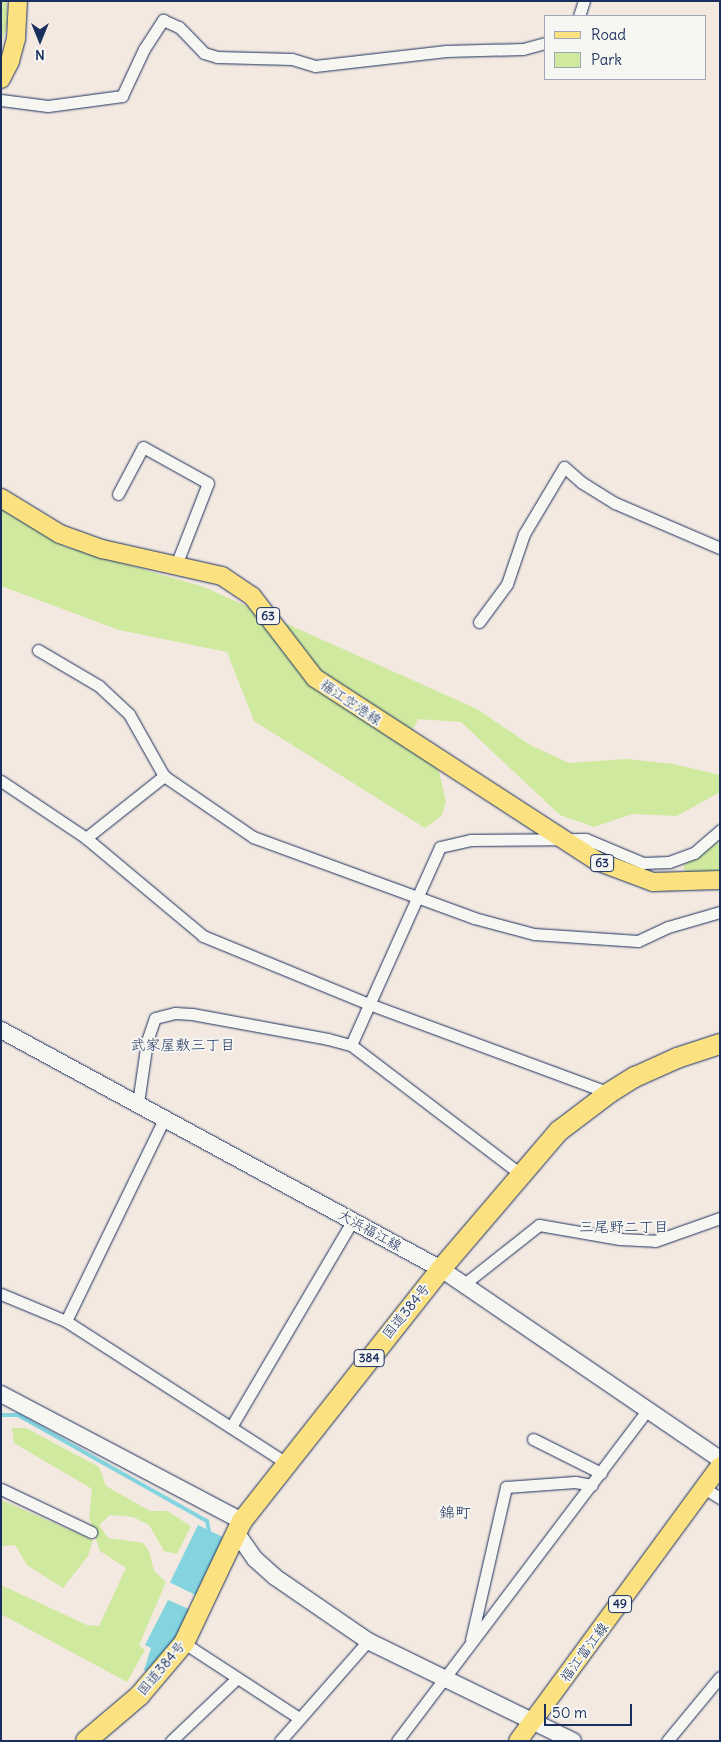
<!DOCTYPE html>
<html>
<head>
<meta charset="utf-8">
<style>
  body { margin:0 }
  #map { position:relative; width:721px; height:1742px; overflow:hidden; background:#f3e9e1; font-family:Delius,"Klee One",sans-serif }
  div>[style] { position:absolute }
  .green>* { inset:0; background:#cfe99f }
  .water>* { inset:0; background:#84d4e0; transform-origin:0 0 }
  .stream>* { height:4px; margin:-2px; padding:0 2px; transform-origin:2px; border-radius:2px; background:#84d4e0 }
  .roads { filter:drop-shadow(0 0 1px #1b2f5e) drop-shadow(0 0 1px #1b2f5e) }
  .street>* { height:11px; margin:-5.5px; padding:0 5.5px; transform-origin:5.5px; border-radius:5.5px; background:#f6f6f2 }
  .secondary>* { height:16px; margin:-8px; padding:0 8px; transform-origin:8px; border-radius:8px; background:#f6f6f2 }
  .primary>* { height:18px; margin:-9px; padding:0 9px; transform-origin:9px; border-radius:9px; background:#fbe180 }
  .highway>* { height:20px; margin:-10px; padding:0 10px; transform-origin:10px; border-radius:10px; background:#fbe180 }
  span { translate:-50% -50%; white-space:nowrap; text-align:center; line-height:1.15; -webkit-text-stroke:4px #f6f6f2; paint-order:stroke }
  .shield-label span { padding:1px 4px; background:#f6f6f2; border:1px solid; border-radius:4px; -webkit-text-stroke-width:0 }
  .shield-label { font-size:12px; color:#1b2f5e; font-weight:700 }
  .street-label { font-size:14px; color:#1b2f5e }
  .neighbourhood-label { font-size:15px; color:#1b2f5e }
  .quarter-label { font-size:16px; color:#1b2f5e }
  .frame { position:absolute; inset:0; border:2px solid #1b2f5e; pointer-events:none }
  .legend { position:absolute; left:544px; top:15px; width:162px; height:65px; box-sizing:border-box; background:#f6f6f2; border:1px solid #9ea6b7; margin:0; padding:6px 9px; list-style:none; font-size:15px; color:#1b2f5e }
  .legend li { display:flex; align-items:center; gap:10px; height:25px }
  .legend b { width:25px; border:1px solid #9ea6b7 }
  .north { position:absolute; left:15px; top:15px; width:50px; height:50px; -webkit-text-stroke:4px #f6f6f2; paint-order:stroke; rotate:180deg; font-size:14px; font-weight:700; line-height:20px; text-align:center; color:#1b2f5e }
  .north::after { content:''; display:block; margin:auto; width:18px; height:22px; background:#1b2f5e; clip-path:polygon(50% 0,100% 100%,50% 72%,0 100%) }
  .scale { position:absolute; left:544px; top:1704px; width:88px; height:22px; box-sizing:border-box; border:2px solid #1b2f5e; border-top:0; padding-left:6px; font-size:15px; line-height:18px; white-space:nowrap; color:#1b2f5e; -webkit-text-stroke:4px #f6f6f2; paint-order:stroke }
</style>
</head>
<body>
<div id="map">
  <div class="green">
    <i style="clip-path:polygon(1px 1px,6px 1px,8px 21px,1px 45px)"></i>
    <i style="clip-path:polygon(1px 505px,63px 546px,204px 587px,477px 709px,530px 745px,569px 763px,627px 759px,673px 764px,720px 775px,720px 792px,677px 816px,632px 814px,594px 827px,560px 815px,461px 722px,418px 719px,405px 745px,439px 771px,446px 802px,442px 815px,425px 828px,254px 721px,227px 652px,119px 630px,1px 586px)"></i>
    <i style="clip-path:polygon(720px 841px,720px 871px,685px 878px,684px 865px)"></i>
    <i style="clip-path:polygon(12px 1428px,26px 1428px,99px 1467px,106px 1486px,150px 1511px,167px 1511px,191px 1526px,177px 1554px,164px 1551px,149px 1525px,133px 1517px,110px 1515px,99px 1525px,108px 1538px,143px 1543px,149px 1551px,154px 1571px,166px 1582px,139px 1645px,145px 1650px,127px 1682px,1px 1614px,1px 1585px,87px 1625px,99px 1626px,126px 1568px,100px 1551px,89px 1517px,92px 1489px,14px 1443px)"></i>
    <i style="clip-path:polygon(1px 1500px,93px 1540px,88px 1556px,63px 1588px,27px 1565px,15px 1545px,1px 1546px)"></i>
  </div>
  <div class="water">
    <i style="left:198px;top:1525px;width:28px;height:64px;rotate:26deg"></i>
    <i style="clip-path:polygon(168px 1600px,189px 1609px,168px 1652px,148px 1673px,144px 1670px,151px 1648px,145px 1645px)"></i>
  </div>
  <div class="stream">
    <i style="left:1px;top:1415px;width:17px"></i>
    <i style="left:18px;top:1415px;width:217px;rotate:29.3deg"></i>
    <i style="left:207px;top:1521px;width:10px;rotate:79deg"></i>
  </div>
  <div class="roads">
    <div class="street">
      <i style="left:579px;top:16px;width:16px;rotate:-72deg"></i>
      <i style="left:1px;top:100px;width:47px;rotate:7.3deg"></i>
      <i style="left:48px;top:106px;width:75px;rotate:-7.7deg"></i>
      <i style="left:122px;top:96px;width:52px;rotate:-64.9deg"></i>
      <i style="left:144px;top:49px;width:35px;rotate:-57deg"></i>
      <i style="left:163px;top:20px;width:17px;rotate:24deg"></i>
      <i style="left:179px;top:27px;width:36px;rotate:46deg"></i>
      <i style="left:204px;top:53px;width:14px;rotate:17deg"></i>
      <i style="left:217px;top:57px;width:75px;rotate:1.5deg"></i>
      <i style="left:292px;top:59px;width:24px;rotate:17deg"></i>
      <i style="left:315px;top:66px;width:132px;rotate:-6.5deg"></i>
      <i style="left:446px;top:51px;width:77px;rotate:-1.5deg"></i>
      <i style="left:523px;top:49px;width:23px;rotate:-15deg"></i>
      <i style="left:118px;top:494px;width:53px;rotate:-62deg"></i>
      <i style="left:143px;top:447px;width:74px;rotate:29deg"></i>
      <i style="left:208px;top:483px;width:88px;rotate:111.3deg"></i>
      <i style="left:479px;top:622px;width:47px;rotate:-53.6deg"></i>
      <i style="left:507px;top:584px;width:53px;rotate:-71.2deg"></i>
      <i style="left:524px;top:534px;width:78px;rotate:-59.2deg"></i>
      <i style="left:564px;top:467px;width:23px;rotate:41deg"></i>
      <i style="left:581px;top:482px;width:40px;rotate:32deg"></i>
      <i style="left:615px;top:503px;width:114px;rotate:23.2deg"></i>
      <i style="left:38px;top:650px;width:71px;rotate:30.5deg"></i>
      <i style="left:99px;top:686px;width:41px;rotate:43deg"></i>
      <i style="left:129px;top:714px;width:71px;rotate:60.6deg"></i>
      <i style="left:164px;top:776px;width:108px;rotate:34.4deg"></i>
      <i style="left:253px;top:837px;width:235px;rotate:20.1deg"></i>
      <i style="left:474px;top:918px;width:62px;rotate:14.9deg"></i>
      <i style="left:534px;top:934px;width:104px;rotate:3.9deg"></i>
      <i style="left:638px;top:941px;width:33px;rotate:-25deg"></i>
      <i style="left:668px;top:927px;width:54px;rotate:-16.1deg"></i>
      <i style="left:1px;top:781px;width:102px;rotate:33.8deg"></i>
      <i style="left:86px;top:838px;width:153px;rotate:39.9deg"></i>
      <i style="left:203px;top:936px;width:179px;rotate:22.3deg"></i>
      <i style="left:369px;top:1004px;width:256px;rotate:20.3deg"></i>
      <i style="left:86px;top:838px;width:100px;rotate:-38.5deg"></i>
      <i style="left:351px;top:1045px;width:217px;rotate:-65.8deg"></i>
      <i style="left:440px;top:847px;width:31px;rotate:-13deg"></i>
      <i style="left:470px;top:840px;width:116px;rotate:-0.5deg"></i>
      <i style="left:586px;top:839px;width:62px;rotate:22.8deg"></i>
      <i style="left:643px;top:863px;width:26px;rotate:-2deg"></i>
      <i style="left:669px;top:862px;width:27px;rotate:-20deg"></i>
      <i style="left:694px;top:853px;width:35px;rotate:-41deg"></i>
      <i style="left:138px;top:1103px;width:63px;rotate:-81.7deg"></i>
      <i style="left:147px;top:1041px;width:24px;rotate:-71deg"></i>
      <i style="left:155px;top:1018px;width:21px;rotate:-14deg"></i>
      <i style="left:175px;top:1013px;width:17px;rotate:3deg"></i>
      <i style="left:192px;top:1014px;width:138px;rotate:10.4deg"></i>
      <i style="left:328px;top:1039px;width:24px;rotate:15deg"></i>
      <i style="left:351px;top:1045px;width:216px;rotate:37.3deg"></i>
      <i style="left:463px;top:1285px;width:97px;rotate:-38.3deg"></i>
      <i style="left:539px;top:1225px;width:82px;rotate:9.8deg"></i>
      <i style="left:620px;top:1239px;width:35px;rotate:3deg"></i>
      <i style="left:655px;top:1241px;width:69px;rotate:-19.5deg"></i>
      <i style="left:1px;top:1294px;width:70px;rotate:22.6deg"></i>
      <i style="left:66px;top:1321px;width:260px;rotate:32.8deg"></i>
      <i style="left:66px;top:1321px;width:227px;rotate:-64.1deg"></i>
      <i style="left:231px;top:1427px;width:240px;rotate:-59.5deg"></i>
      <i style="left:533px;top:1439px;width:76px;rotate:26.6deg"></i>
      <i style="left:704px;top:1488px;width:19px;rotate:32deg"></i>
      <i style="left:1px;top:1489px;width:100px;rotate:25.5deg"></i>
      <i style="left:471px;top:1640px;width:157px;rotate:-77.1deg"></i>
      <i style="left:506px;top:1487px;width:69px;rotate:-4.1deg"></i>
      <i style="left:575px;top:1482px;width:17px;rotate:10deg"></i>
      <i style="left:184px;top:1643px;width:137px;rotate:33.1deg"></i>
      <i style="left:171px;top:1741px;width:90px;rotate:-43.6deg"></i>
      <i style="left:280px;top:1741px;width:133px;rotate:-48.7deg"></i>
      <i style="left:397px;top:1741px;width:415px;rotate:-52.9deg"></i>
      <i style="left:667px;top:1741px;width:83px;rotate:-50.4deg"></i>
    </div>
    <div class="secondary">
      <i style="left:1px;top:1030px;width:501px;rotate:28.51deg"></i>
      <i style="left:441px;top:1269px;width:338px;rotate:34.3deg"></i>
      <i style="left:1px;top:1394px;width:272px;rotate:27.8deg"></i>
      <i style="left:236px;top:1532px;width:33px;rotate:55deg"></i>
      <i style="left:255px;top:1559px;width:27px;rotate:42deg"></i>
      <i style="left:275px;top:1577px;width:113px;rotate:34.5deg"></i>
      <i style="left:368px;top:1641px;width:228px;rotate:26deg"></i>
    </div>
    <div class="primary">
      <i style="left:1px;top:79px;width:20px;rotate:-63deg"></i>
      <i style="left:10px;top:61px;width:24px;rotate:-75deg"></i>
      <i style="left:16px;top:38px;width:37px;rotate:-87deg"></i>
      <i style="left:1px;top:498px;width:69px;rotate:31.4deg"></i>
      <i style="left:60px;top:534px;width:45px;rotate:19.7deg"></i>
      <i style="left:102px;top:549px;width:123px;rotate:12.7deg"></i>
      <i style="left:222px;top:576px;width:36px;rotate:34deg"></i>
      <i style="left:252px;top:596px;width:103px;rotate:52.5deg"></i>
      <i style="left:315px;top:678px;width:336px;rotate:33deg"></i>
      <i style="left:597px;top:861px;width:60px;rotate:20.6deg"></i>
      <i style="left:653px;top:882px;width:67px;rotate:-1.7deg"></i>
      <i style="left:518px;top:1741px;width:341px;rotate:-53.7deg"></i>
    </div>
    <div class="highway">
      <i style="left:86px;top:1741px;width:70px;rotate:-40.3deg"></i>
      <i style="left:139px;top:1696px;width:70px;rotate:-49.7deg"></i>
      <i style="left:184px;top:1643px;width:135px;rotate:-64.6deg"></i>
      <i style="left:242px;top:1521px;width:321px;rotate:-51.7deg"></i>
      <i style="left:441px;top:1269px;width:182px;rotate:-49.5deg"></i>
      <i style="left:559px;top:1131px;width:63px;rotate:-37.2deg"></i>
      <i style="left:609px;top:1093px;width:31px;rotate:-32deg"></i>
      <i style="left:635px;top:1077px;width:46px;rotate:-24.3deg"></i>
      <i style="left:677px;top:1058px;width:45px;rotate:-18deg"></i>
    </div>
  </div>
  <div class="shield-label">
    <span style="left:268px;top:616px">63</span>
    <span style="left:602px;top:863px">63</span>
    <span style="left:369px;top:1358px">384</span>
    <span style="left:620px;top:1604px">49</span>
  </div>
  <div class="street-label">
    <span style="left:351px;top:702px;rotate:34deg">福江空港線</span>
    <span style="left:370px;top:1230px;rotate:29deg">大浜福江線</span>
    <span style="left:406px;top:1311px;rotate:-51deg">国道384号</span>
    <span style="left:584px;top:1652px;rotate:-53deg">福江富江線</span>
    <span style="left:161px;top:1668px;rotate:-50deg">国道384号</span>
  </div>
  <div class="neighbourhood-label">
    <span style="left:183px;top:1045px">武家屋敷三丁目</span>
    <span style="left:624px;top:1227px">三尾野二丁目</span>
  </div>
  <div class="quarter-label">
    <span style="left:455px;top:1512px">錦町</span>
  </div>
  <div class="frame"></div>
  <ul class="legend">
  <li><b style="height:6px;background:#fbe180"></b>Road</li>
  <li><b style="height:14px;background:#cfe99f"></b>Park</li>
  </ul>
  <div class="north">N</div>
  <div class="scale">50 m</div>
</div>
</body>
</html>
